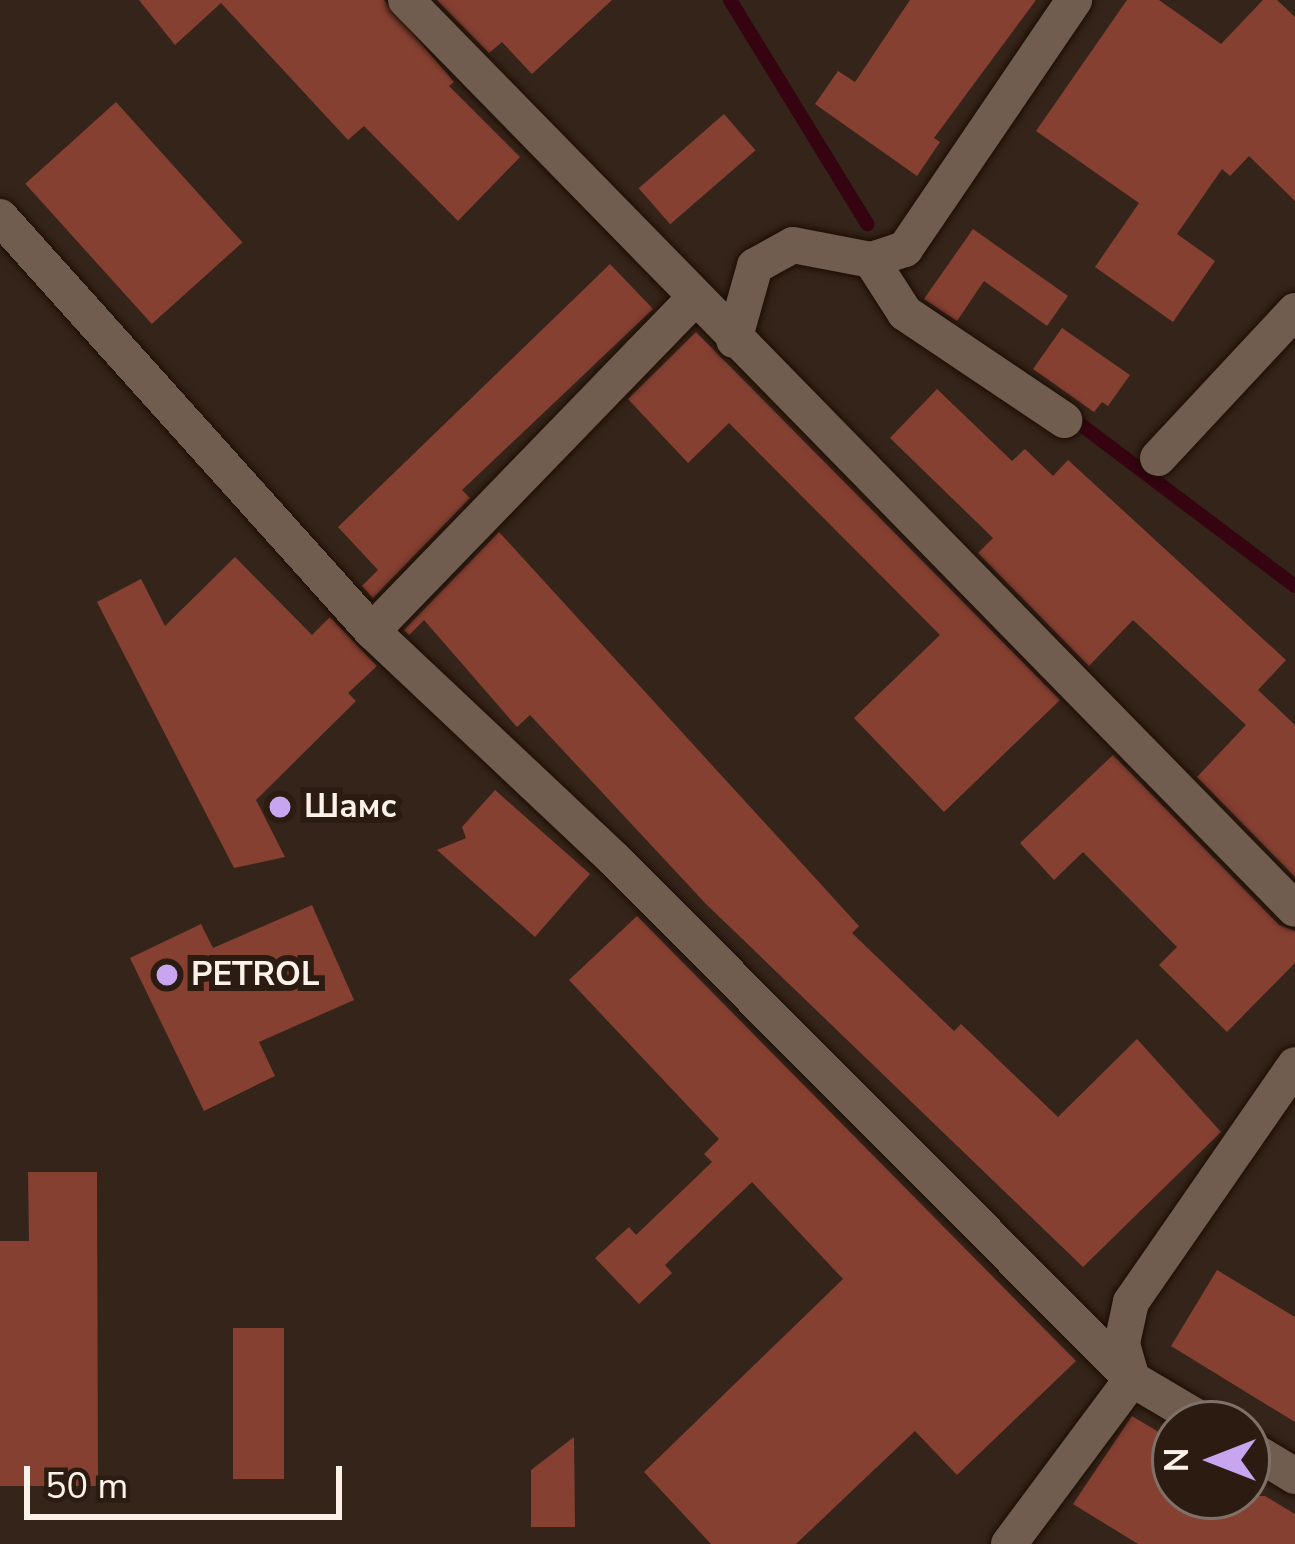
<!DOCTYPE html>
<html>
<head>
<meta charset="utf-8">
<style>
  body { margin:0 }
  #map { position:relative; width:1295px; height:1544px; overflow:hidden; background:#352419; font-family:"Nunito Sans",sans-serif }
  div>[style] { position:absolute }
  .stream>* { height:14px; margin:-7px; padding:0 7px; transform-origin:7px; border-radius:7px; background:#360311 }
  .building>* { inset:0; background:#864032; transform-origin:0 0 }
  .roads { filter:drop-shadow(0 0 3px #1c0d04) drop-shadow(0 0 3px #1c0d04) }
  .minor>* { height:36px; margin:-18px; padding:0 18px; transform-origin:18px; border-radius:18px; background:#705d50 }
  .dots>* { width:33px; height:33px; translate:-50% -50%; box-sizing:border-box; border:6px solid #2b1b10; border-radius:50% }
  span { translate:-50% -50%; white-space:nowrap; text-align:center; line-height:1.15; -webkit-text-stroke:12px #2b1b10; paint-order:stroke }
  .poi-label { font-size:33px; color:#fdf2ea; font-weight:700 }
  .left { translate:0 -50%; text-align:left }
  .north { position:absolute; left:1151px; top:1400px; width:120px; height:120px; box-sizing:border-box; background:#2b1b10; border:3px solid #7f7167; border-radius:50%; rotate:270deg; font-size:33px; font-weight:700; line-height:48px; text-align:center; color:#fdf2ea }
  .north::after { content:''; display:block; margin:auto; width:42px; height:54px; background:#c8a6ef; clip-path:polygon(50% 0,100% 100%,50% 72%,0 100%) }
  .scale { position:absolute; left:24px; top:1466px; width:318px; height:54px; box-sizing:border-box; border:6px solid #fdf2ea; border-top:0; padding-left:15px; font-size:36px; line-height:42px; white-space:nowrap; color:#fdf2ea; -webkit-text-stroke:9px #2b1b10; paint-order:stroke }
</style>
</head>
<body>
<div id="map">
  <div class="stream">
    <i style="left:730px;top:0;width:263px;rotate:58.5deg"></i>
    <i style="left:1068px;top:415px;width:284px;rotate:37deg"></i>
  </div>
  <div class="building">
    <i style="clip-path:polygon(139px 0,384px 0,454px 82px,449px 86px,520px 157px,458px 221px,364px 126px,348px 140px,221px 3px,175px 45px)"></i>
    <i style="clip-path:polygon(437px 0,612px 0,532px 74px,502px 42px,489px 53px)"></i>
    <i style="clip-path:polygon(910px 0,1036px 0,934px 138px,940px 142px,917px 176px,815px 104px,838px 71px,855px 82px)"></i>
    <i style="clip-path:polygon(1127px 0,1159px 0,1221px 44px,1263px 0,1277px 0,1295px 17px,1295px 201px,1249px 156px,1230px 176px,1222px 169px,1177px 234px,1215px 261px,1173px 322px,1095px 267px,1139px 203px,1036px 131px)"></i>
    <i style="left:116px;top:102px;width:189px;height:122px;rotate:48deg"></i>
    <i style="left:724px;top:114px;width:48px;height:113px;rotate:49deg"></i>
    <i style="clip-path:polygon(973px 229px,1068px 296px,1047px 326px,984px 281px,957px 321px,924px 299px)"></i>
    <i style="clip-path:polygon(610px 264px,653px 309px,462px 490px,470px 498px,373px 598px,362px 586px,378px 570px,338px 527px)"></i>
    <i style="clip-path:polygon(1062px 328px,1130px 375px,1108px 406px,1102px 402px,1094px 412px,1033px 369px)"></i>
    <i style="clip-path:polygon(696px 332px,1060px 700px,944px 812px,854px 718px,940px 635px,729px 423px,688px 463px,628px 399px)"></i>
    <i style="clip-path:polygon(937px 389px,1012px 461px,1025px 449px,1053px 476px,1068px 460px,1286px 660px,1258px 690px,1295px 725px,1295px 877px,1197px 777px,1246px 725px,1133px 620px,1089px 666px,978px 553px,993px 538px,890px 438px)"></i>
    <i style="clip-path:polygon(499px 532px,859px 926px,852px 933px,954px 1031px,961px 1024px,1058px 1117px,1137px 1039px,1221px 1132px,1083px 1267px,706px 904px,530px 715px,517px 727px,424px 620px,409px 635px,404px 630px)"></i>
    <i style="clip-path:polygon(235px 557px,312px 635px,330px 617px,377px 666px,348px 693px,356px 701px,256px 800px,285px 857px,234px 868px,97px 602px,141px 579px,165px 626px)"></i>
    <i style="clip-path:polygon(1113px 755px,1279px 925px,1295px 931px,1295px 963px,1227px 1032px,1159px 965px,1177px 947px,1083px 852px,1054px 880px,1020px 843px)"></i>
    <i style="clip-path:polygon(495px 790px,590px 874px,535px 937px,437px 850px,466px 838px,462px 827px)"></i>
    <i style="clip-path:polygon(312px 905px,354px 1000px,259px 1042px,275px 1076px,204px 1111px,130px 958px,201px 924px,213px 948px)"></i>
    <i style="clip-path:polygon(637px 916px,1076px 1361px,957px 1475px,915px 1431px,796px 1544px,711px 1544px,644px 1472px,843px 1279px,752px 1182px,665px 1265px,672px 1273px,639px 1304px,595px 1258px,629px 1227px,636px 1235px,712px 1162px,704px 1154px,719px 1139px,569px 980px)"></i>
    <i style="clip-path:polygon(28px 1172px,97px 1172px,98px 1486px,0 1486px,0 1241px,29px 1241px)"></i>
    <i style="clip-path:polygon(1217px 1270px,1295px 1317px,1295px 1422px,1171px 1346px)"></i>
    <i style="left:284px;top:1328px;width:151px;height:51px;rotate:90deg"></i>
    <i style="clip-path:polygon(1132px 1416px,1175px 1442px,1175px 1496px,1265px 1496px,1295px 1514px,1295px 1544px,1138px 1544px,1073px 1504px)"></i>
    <i style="clip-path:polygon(574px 1437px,575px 1527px,531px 1527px,531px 1470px)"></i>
  </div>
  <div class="roads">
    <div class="minor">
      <i style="left:406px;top:0;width:1271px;rotate:45.64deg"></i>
      <i style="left:0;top:217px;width:557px;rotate:48.06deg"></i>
      <i style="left:372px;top:631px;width:332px;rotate:43.3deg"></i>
      <i style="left:614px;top:859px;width:734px;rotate:45.11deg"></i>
      <i style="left:1132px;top:1379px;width:88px;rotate:30.6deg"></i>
      <i style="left:871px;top:260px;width:63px;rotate:57.3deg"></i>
      <i style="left:905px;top:313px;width:192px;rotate:33.9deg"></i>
      <i style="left:734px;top:340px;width:77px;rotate:-74.2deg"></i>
      <i style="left:755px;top:266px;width:43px;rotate:-28.9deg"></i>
      <i style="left:793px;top:245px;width:79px;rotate:10.9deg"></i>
      <i style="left:871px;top:260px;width:36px;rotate:-18deg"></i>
      <i style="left:905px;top:249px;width:301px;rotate:-55.8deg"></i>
      <i style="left:1158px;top:458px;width:201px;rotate:-47deg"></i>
      <i style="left:372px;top:631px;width:463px;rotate:-45.9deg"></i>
      <i style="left:1247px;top:1447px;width:56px;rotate:31.1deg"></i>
      <i style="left:1009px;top:1544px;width:206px;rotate:-53.3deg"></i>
      <i style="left:1132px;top:1379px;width:37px;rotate:-106deg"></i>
      <i style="left:1122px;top:1343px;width:42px;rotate:-77.6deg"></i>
      <i style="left:1131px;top:1302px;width:288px;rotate:-55.3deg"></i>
    </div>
  </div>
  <div class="dots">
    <i style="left:280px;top:807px;background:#c8a6ef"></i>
    <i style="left:167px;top:975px;background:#c8a6ef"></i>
  </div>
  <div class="poi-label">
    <span class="left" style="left:304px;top:807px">Шамс</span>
    <span class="left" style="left:191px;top:975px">PETROL</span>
  </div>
  <div class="north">N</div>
  <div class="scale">50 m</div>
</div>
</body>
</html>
